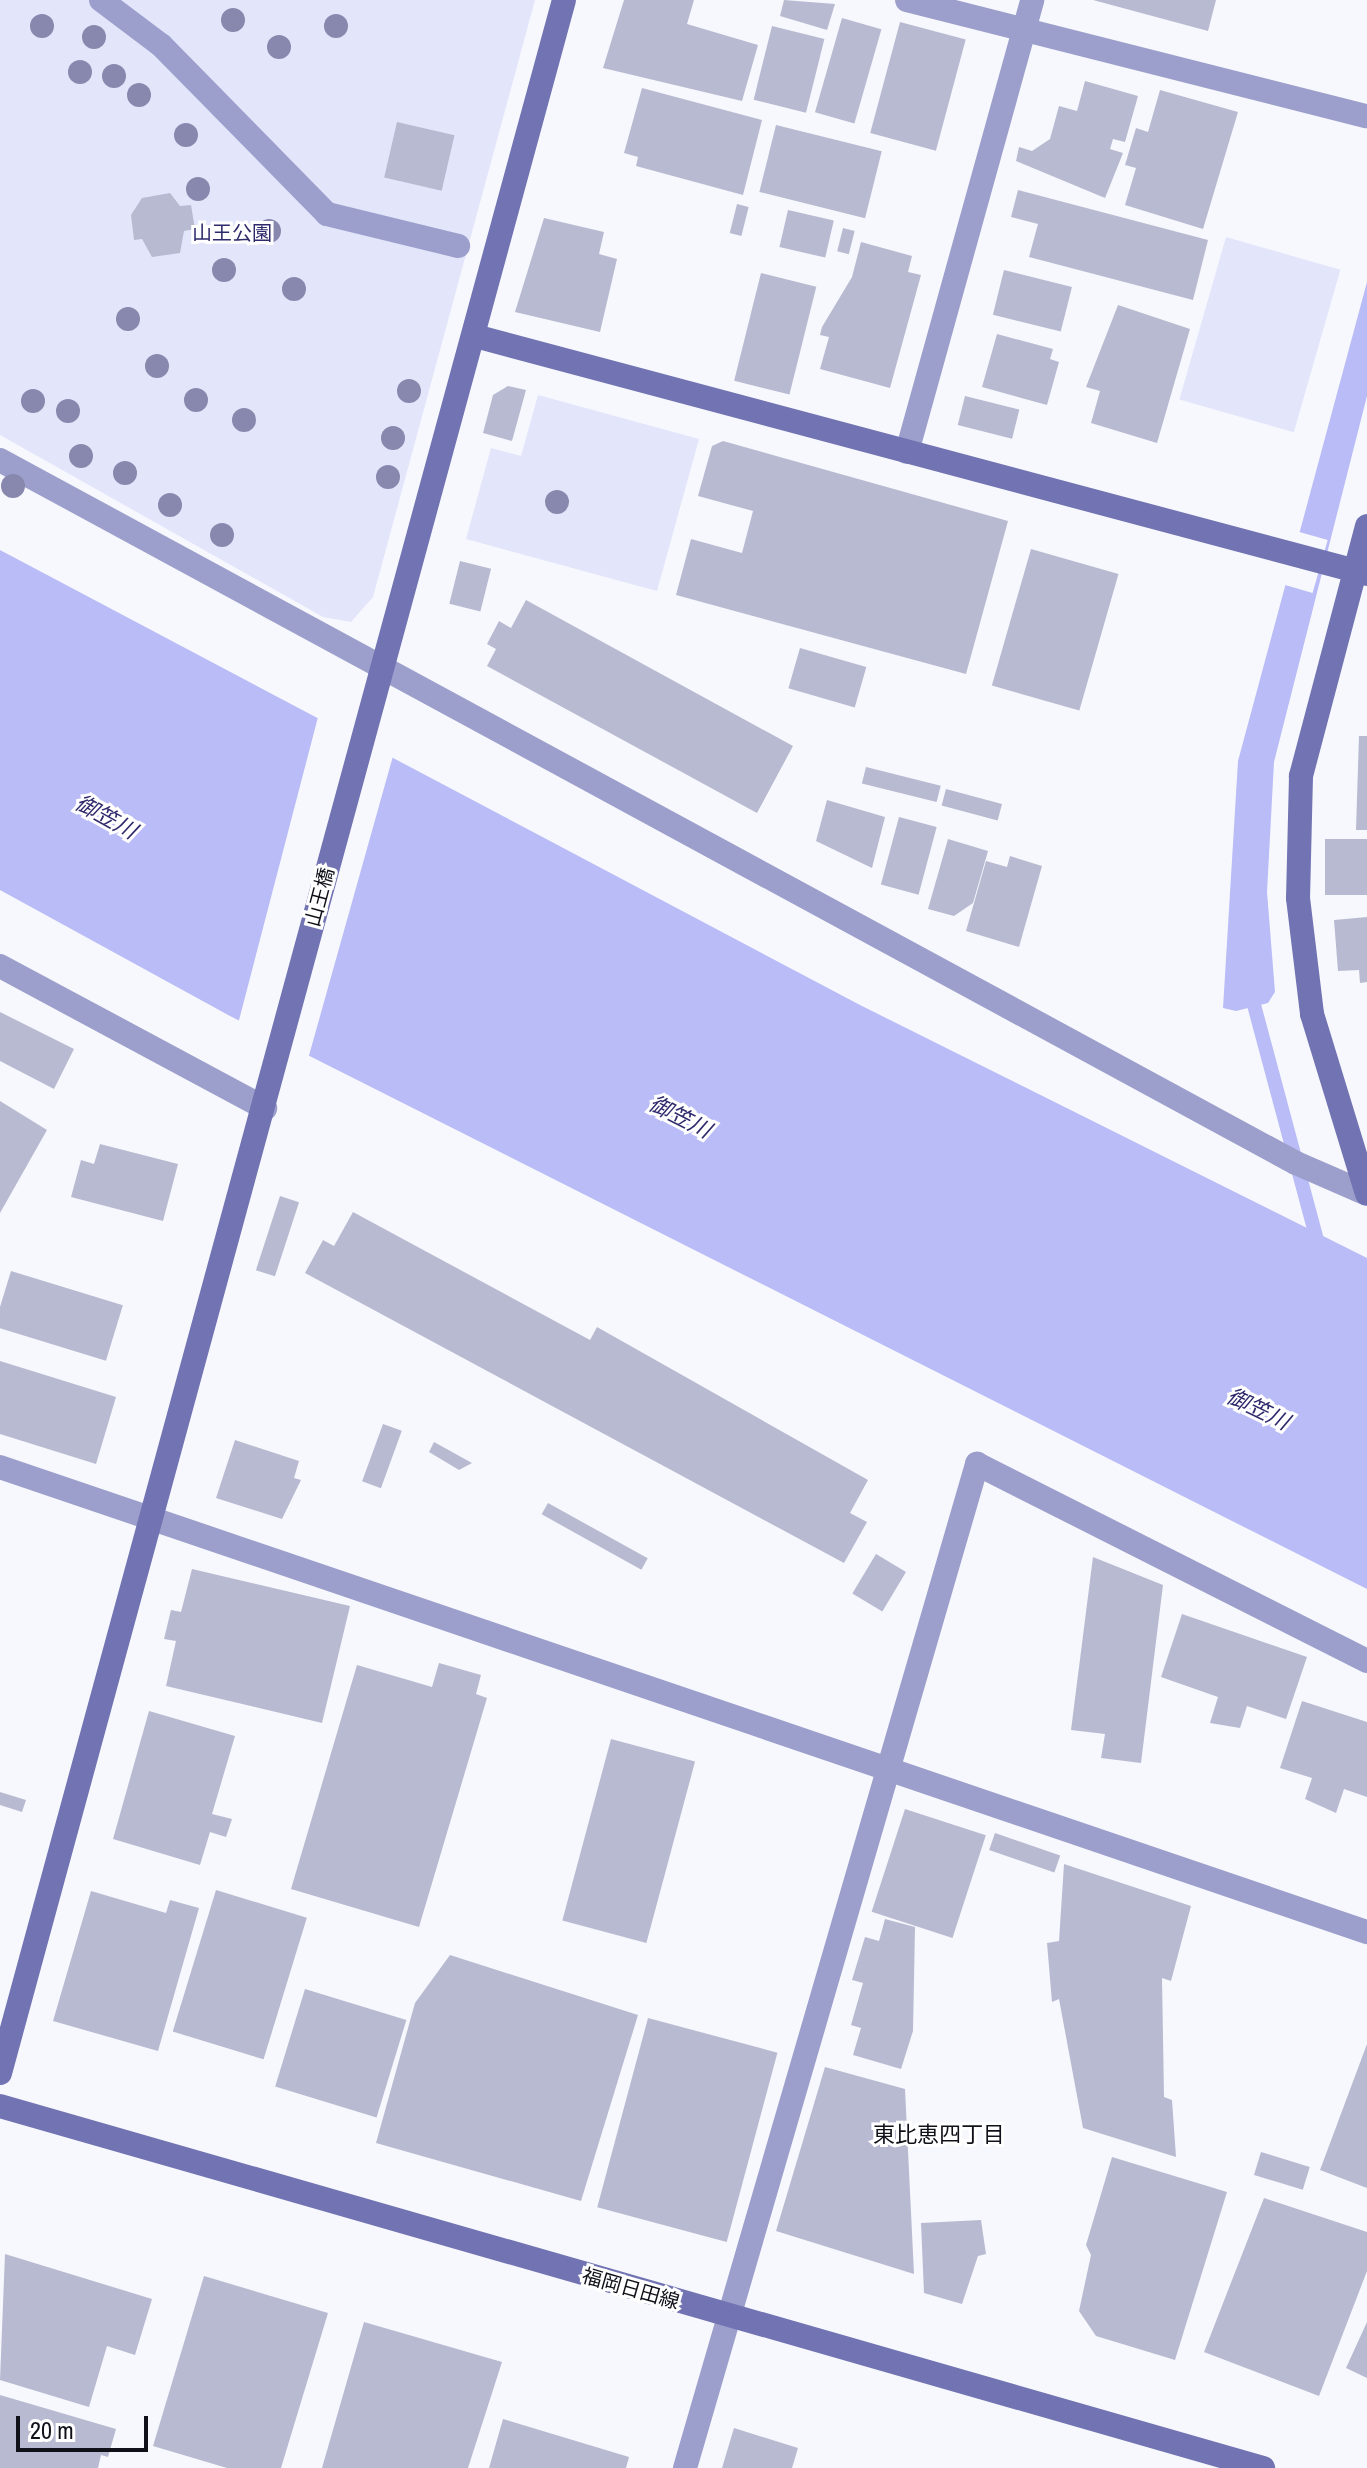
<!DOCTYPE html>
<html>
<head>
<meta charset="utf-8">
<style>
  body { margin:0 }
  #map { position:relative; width:1367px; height:2468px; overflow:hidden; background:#f7f8fd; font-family:"Archivo Narrow","Noto Sans JP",sans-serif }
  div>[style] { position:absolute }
  .green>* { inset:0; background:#e3e5fb; transform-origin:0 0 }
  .water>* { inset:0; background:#b9bcf6 }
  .pier>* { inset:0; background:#f7f8fd; transform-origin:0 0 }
  .stream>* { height:14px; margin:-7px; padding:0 7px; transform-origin:7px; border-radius:7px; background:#b9bcf6 }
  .building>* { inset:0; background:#b8bad1; transform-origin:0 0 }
  .street>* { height:24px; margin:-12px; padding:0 12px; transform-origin:12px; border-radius:12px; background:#9c9fcb }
  .secondary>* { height:24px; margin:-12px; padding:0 12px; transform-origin:12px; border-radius:12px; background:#7173b2 }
  .trees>* { width:24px; height:24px; margin:-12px; border-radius:50%; background:#8887ad }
  span { translate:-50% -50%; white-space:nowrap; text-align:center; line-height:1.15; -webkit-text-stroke:6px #fff; paint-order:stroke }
  .park-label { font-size:20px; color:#2e2a6c }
  .street-label { font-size:20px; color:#0f1018 }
  .water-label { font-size:22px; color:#2e2a6c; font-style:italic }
  .neighbourhood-label { font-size:22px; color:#0f1018 }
  .scale { position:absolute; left:16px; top:2416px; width:132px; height:36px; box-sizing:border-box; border:4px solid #0f1018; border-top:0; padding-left:10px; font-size:24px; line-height:28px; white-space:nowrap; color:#0f1018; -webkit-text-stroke:6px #fff; paint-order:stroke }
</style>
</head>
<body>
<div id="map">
  <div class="green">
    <i style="clip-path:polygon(0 0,535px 0,373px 597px,351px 622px,323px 617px,0 435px)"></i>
    <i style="left:1226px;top:237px;width:119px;height:169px;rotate:16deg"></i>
    <i style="clip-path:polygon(538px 395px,699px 439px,657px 591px,466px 539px,491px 448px,521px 456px)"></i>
  </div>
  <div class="water">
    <i style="clip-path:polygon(1367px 282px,1367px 396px,1274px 762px,1267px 892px,1275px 992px,1268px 1003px,1236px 1011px,1223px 1008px,1238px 761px)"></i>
    <i style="clip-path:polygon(0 550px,860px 1005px,1367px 1258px,1367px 1589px,230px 1016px,0 890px)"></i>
  </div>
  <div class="pier">
    <i style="left:1296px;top:531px;width:33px;height:55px;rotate:16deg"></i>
    <i style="clip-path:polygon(318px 717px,393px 756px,308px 1059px,238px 1024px)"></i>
  </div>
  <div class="stream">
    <i style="left:1250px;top:990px;width:267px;rotate:75deg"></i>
  </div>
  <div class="building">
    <i style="clip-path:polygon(624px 0,694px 0,687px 24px,758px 45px,742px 101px,603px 68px)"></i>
    <i style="clip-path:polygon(784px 0,835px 4px,827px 30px,780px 16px)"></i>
    <i style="clip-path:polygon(1093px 0,1216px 0,1208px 31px)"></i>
    <i style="left:842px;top:18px;width:41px;height:98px;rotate:16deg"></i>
    <i style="left:900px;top:22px;width:68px;height:115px;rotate:15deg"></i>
    <i style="left:772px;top:26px;width:54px;height:76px;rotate:14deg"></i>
    <i style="clip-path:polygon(1085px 81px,1138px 96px,1125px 142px,1113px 139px,1110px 149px,1123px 153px,1105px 198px,1016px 161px,1019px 147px,1032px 151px,1050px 139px,1059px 106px,1077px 111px)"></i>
    <i style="clip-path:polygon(642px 88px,762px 120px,743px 195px,636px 166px,638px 157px,624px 153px)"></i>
    <i style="clip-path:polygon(1160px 90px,1238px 112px,1203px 229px,1125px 205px,1136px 168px,1125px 165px,1136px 128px,1148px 132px)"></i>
    <i style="left:397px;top:122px;width:59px;height:57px;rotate:13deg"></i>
    <i style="left:776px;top:125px;width:109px;height:69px;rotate:14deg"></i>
    <i style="clip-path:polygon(1018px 190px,1208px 240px,1193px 300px,1029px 257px,1038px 224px,1011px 217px)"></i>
    <i style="clip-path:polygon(170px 193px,180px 206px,191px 205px,195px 229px,184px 231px,180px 253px,152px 257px,142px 239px,134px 240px,131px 215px,142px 198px)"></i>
    <i style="left:737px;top:204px;width:12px;height:30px;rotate:14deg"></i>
    <i style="left:788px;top:210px;width:47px;height:38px;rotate:13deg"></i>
    <i style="clip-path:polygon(544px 218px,604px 232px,599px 254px,617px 259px,600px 332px,515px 312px)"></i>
    <i style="left:843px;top:228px;width:12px;height:24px;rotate:14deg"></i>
    <i style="clip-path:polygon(861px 242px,912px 256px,908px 272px,921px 275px,890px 388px,820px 369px,829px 337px,820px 335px,822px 327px,852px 277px)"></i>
    <i style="left:1004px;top:270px;width:70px;height:46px;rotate:14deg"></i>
    <i style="left:761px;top:273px;width:57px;height:111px;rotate:14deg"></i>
    <i style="clip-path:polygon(1118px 305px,1190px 329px,1157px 443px,1091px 423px,1100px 391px,1086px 387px)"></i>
    <i style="clip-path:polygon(997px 334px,1053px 349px,1050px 359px,1059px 362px,1047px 405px,982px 387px)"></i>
    <i style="clip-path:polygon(508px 386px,526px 390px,512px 441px,483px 433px,493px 395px)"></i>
    <i style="left:965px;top:396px;width:56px;height:30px;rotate:14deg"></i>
    <i style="clip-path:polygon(723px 441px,1008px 521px,966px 674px,676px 595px,691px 539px,742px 553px,753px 511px,698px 496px,712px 446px)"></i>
    <i style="left:1031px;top:549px;width:91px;height:142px;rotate:16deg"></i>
    <i style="left:460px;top:561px;width:32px;height:44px;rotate:14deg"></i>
    <i style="clip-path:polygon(526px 600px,793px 746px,757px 813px,487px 666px,496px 649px,487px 644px,499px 621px,511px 628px)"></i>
    <i style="left:800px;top:648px;width:69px;height:42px;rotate:16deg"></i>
    <i style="clip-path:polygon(1359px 736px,1367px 736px,1367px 830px,1356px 830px)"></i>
    <i style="left:866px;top:767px;width:77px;height:17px;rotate:14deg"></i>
    <i style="left:946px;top:789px;width:58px;height:17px;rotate:15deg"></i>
    <i style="clip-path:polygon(827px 800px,885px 817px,872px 868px,816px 841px)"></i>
    <i style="left:899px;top:817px;width:39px;height:70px;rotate:15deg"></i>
    <i style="clip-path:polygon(948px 839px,988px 851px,973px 903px,954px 916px,928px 909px)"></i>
    <i style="left:1325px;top:839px;width:42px;height:56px"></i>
    <i style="clip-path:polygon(1010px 856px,1042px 866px,1019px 947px,966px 931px,986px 861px,1007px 867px)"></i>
    <i style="clip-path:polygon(1367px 917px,1367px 982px,1360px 983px,1359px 970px,1338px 971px,1334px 920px)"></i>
    <i style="clip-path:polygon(0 1012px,74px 1049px,54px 1089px,0 1061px)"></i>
    <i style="clip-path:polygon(0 1101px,47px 1130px,0 1213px)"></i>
    <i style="clip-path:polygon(100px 1144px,178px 1164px,163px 1221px,71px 1197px,81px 1160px,94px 1164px)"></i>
    <i style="left:280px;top:1196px;width:20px;height:78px;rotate:18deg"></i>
    <i style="clip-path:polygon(353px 1212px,590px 1340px,597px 1327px,868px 1480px,850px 1513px,867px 1522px,844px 1563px,305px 1273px,323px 1240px,334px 1246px)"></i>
    <i style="left:11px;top:1271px;width:117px;height:58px;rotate:17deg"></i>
    <i style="clip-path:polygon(0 1361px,116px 1397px,96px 1464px,0 1434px)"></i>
    <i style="left:383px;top:1424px;width:20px;height:61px;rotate:20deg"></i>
    <i style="clip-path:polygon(235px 1440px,299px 1461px,294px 1478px,301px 1480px,282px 1519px,216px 1498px)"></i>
    <i style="clip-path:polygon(434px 1442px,472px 1463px,459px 1470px,429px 1452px)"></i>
    <i style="left:548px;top:1503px;width:114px;height:13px;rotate:29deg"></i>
    <i style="left:876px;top:1554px;width:35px;height:46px;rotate:31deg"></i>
    <i style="clip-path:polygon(1093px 1557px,1163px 1585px,1141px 1763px,1101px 1758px,1105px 1734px,1071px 1730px)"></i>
    <i style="clip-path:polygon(192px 1569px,350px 1606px,322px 1723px,166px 1686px,176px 1641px,164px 1639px,171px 1610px,181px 1612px)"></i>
    <i style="clip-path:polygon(1182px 1614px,1307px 1657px,1286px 1719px,1247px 1706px,1240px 1728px,1210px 1723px,1218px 1697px,1161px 1677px)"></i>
    <i style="clip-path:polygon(439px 1663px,481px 1675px,476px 1694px,487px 1698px,419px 1927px,291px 1889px,357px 1665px,432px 1687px)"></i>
    <i style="clip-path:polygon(1302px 1701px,1367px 1722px,1367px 1797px,1344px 1789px,1336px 1813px,1305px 1799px,1312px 1778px,1280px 1768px)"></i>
    <i style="clip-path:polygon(149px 1711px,235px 1736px,212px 1814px,232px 1819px,226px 1837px,210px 1832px,200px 1865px,113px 1839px)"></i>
    <i style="left:611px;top:1739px;width:87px;height:188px;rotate:15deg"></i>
    <i style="clip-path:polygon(0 1792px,26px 1800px,22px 1812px,0 1805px)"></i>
    <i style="left:905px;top:1809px;width:85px;height:108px;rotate:18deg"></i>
    <i style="left:995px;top:1833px;width:69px;height:18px;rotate:19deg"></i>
    <i style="clip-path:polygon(1064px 1864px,1191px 1906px,1171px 1981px,1162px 1978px,1164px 2097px,1172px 2100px,1176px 2157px,1083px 2128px,1059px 1999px,1052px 2002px,1047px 1943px,1059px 1941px)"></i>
    <i style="left:216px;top:1890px;width:95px;height:148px;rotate:17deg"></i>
    <i style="clip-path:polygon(91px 1891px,166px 1913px,170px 1900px,199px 1908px,158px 2051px,53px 2021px)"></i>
    <i style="clip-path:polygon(885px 1919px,915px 1927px,913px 2031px,901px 2069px,853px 2055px,861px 2028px,851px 2025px,863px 1983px,852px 1980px,865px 1937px,879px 1941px)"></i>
    <i style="clip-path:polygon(450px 1955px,638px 2015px,581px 2201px,376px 2143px,415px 2003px)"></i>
    <i style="left:305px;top:1989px;width:106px;height:102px;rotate:17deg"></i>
    <i style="left:648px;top:2018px;width:134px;height:196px;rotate:15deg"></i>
    <i style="clip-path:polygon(1367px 2044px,1367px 2188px,1320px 2170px)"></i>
    <i style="clip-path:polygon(825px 2067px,905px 2089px,914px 2274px,776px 2231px)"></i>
    <i style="left:1261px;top:2152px;width:51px;height:24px;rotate:17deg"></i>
    <i style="clip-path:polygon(1112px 2157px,1227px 2192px,1175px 2360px,1096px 2336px,1079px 2311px,1091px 2255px,1086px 2245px)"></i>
    <i style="clip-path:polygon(1264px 2198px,1367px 2232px,1367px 2271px,1319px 2396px,1204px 2352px)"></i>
    <i style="clip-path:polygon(981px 2220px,986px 2254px,978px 2256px,962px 2304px,924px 2293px,921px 2223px)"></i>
    <i style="clip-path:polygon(5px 2254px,152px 2299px,135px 2355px,107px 2346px,89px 2407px,0 2380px)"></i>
    <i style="clip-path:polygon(204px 2276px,328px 2313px,281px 2468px,227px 2468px,153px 2446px)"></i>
    <i style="clip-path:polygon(364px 2322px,502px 2362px,468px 2468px,322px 2468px)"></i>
    <i style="clip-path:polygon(1367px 2322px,1367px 2378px,1346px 2368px)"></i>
    <i style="clip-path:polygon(0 2395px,116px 2429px,108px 2457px,101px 2455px,98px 2468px,0 2468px)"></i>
    <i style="clip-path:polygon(503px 2419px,629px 2457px,626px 2468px,489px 2468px)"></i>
    <i style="clip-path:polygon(734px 2428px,798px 2448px,792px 2468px,722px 2468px)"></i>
  </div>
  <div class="street">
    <i style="left:101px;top:0;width:75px;rotate:36.9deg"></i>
    <i style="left:161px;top:45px;width:237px;rotate:45.5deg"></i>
    <i style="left:327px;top:214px;width:135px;rotate:13.7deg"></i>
    <i style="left:907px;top:0;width:474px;rotate:14.2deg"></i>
    <i style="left:907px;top:452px;width:469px;rotate:-74.5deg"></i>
    <i style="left:0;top:460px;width:1474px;rotate:28.48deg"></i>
    <i style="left:1296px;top:1163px;width:75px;rotate:23.5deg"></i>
    <i style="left:0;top:966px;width:301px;rotate:28.2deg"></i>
    <i style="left:0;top:1467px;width:1444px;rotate:18.79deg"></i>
    <i style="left:685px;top:2468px;width:1046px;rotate:-73.78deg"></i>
    <i style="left:977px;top:1464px;width:437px;rotate:26.8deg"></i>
  </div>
  <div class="secondary">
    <i style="left:475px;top:336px;width:923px;rotate:14.94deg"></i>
    <i style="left:1367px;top:526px;width:259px;rotate:104.8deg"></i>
    <i style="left:1301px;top:776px;width:122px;rotate:91.4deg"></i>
    <i style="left:1298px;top:898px;width:117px;rotate:83.1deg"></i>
    <i style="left:1312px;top:1014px;width:188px;rotate:73deg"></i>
    <i style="left:0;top:2073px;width:2148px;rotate:-74.78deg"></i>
    <i style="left:0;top:2106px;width:1314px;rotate:15.99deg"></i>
  </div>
  <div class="trees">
    <i style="left:233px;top:20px"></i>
    <i style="left:42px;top:26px"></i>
    <i style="left:336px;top:26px"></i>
    <i style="left:94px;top:37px"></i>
    <i style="left:279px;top:47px"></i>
    <i style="left:80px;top:72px"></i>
    <i style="left:114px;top:76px"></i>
    <i style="left:139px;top:95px"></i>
    <i style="left:186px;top:135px"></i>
    <i style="left:198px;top:189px"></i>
    <i style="left:269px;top:231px"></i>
    <i style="left:224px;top:270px"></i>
    <i style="left:294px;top:289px"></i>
    <i style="left:128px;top:319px"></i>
    <i style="left:157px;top:366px"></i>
    <i style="left:409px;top:391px"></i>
    <i style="left:196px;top:400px"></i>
    <i style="left:33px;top:401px"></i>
    <i style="left:68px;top:411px"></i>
    <i style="left:244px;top:420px"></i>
    <i style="left:393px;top:438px"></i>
    <i style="left:81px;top:456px"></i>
    <i style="left:125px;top:473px"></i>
    <i style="left:388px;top:477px"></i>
    <i style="left:13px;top:486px"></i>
    <i style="left:557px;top:502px"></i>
    <i style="left:170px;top:505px"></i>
    <i style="left:222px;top:535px"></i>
  </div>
  <div class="park-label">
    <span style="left:232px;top:232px">山王公園</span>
  </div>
  <div class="street-label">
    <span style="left:319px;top:897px;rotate:-75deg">山王橋</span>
    <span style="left:631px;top:2288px;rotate:16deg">福岡日田線</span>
  </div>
  <div class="water-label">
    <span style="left:106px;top:817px;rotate:29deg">御笠川</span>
    <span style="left:680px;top:1117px;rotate:27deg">御笠川</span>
    <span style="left:1258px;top:1409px;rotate:26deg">御笠川</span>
  </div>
  <div class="neighbourhood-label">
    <span style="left:939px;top:2135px">東比恵四丁目</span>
  </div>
  <div class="scale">20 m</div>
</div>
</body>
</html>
